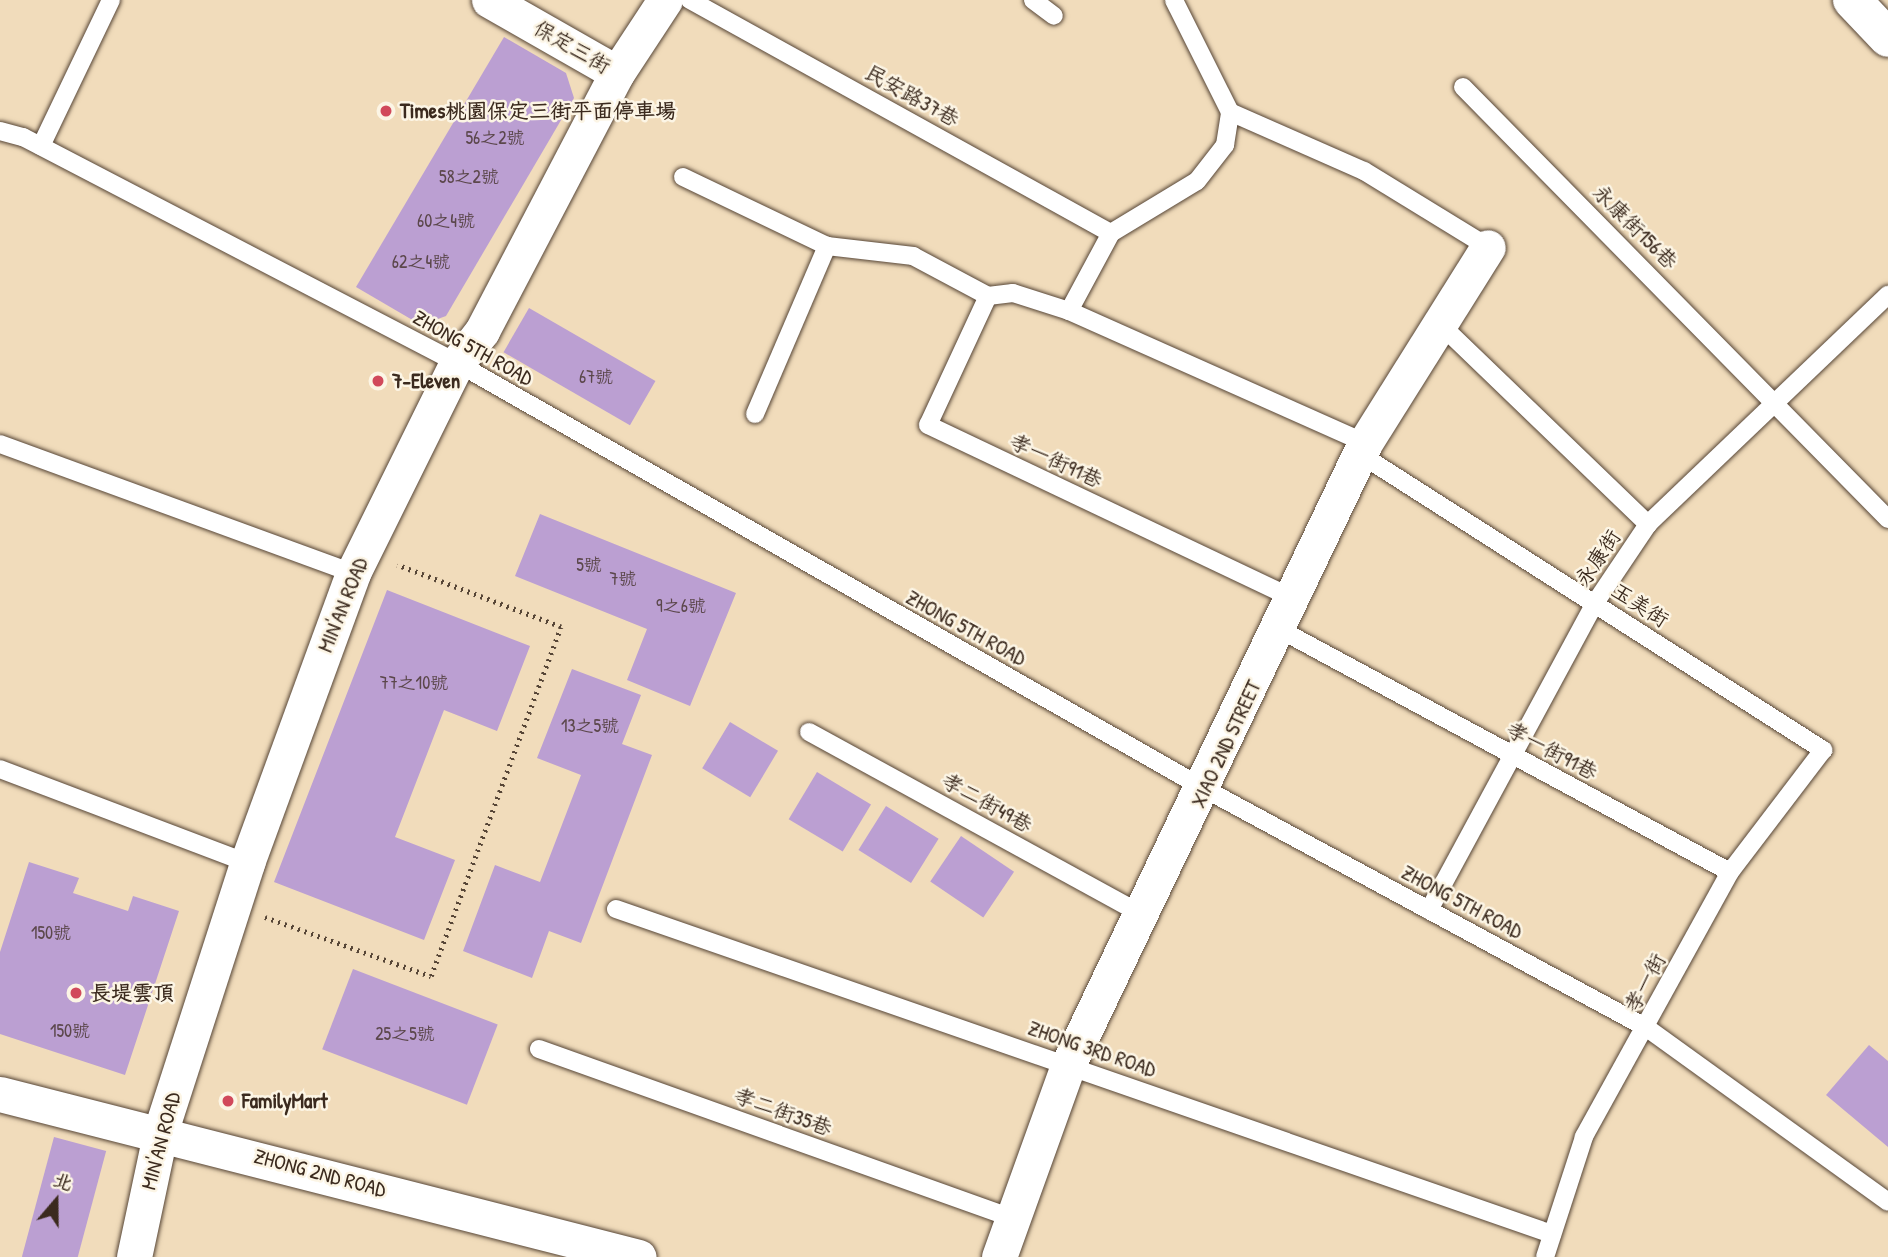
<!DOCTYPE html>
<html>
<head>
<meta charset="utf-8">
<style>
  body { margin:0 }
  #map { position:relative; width:1888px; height:1257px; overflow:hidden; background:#f1dcbb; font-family:"Patrick Hand","LXGW WenKai TC",sans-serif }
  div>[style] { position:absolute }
  .building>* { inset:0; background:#bb9fd2; transform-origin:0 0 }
  .path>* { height:4.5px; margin-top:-2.25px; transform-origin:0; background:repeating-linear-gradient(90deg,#564536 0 2px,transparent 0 7px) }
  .roads { filter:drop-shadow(0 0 2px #564536) drop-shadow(0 0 2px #564536) }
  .service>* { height:18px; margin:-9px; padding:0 9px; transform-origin:9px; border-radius:9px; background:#fff }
  .minor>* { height:35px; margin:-17.5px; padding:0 17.5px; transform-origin:17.5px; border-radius:17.5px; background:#fff }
  .secondary>* { height:38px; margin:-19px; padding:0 19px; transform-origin:19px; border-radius:19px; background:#fff }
  .dots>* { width:19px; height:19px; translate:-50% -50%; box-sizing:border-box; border:4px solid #fcf5e5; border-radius:50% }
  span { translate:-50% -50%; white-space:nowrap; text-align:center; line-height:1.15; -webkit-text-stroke:5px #fcf5e5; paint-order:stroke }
  .number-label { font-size:18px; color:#5b474b }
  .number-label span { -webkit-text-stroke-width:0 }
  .street-label { font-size:21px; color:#3b2a1e }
  .poi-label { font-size:21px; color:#3b2a1e; font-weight:700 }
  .left { translate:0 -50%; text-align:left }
  .north { position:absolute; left:21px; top:1166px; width:70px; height:70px; -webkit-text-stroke:5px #fcf5e5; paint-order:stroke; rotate:20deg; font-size:19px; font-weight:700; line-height:28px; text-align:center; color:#3b2a1e }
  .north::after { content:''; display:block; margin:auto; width:24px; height:32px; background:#3b2a1e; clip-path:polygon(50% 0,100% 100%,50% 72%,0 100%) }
</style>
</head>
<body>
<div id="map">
  <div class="building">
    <i style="clip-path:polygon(504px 37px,566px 73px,574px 98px,446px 316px,421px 325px,356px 287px)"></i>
    <i style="left:529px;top:308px;width:146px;height:51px;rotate:30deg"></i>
    <i style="clip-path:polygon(540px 514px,736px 593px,690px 706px,627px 680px,647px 629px,515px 576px)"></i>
    <i style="clip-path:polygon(387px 590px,530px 646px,497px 731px,444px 710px,395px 837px,455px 860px,424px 940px,274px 882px)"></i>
    <i style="clip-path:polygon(572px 669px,641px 695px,622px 744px,652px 755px,581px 943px,549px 931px,532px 978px,463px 951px,495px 865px,540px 882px,581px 775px,537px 758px)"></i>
    <i style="left:730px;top:722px;width:56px;height:54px;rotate:31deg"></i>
    <i style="left:817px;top:772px;width:63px;height:55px;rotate:31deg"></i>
    <i style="left:886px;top:806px;width:62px;height:52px;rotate:32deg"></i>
    <i style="left:961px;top:836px;width:64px;height:55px;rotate:34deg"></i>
    <i style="clip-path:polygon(29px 862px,79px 878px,73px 893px,128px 911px,133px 896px,179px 911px,125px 1075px,0 1034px,0 952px)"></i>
    <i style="left:353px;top:969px;width:155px;height:86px;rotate:21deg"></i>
    <i style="clip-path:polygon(1869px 1045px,1888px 1061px,1888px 1147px,1826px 1095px)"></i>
    <i style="left:54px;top:1137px;width:54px;height:124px;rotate:15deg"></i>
  </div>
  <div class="path">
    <i style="left:265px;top:917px;width:176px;rotate:19.6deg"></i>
    <i style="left:431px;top:976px;width:372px;rotate:-69.6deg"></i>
    <i style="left:561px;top:627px;width:175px;rotate:-159.3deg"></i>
  </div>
  <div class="roads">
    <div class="service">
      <i style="left:690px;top:0;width:481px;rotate:29deg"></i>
      <i style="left:1033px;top:0;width:26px;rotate:37deg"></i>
      <i style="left:1463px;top:87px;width:606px;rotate:45.47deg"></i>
      <i style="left:1230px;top:112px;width:146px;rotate:23.8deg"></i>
      <i style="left:1364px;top:171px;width:145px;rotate:31.5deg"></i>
      <i style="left:0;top:131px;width:24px;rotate:15deg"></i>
      <i style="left:23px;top:137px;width:489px;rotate:27.5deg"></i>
      <i style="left:457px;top:363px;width:861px;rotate:29.66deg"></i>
      <i style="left:1205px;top:789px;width:502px;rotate:28.4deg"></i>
      <i style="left:1647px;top:1028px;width:297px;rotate:35.8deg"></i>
      <i style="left:41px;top:146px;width:162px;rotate:-64.4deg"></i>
      <i style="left:683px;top:177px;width:160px;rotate:25.6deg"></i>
      <i style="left:827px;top:246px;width:87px;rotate:6.6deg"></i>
      <i style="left:913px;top:256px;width:85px;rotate:28.1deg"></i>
      <i style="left:988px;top:296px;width:142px;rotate:114.9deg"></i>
      <i style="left:928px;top:425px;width:404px;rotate:25.4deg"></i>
      <i style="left:988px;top:296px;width:25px;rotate:-7deg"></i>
      <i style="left:1013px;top:293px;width:59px;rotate:17.8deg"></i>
      <i style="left:1069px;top:311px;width:324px;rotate:24deg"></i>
      <i style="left:1069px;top:311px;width:89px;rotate:-61.7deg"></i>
      <i style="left:1111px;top:233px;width:100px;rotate:-31.2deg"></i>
      <i style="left:1197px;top:181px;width:46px;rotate:-52.1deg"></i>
      <i style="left:1225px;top:145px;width:33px;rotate:-81deg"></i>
      <i style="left:1230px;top:112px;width:125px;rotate:-116.6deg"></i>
      <i style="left:1440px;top:324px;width:289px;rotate:43.9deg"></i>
      <i style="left:755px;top:414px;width:183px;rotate:-66.8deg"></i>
      <i style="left:0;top:444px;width:376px;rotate:20.1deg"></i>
      <i style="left:1360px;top:454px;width:550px;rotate:32.59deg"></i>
      <i style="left:1823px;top:750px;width:153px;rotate:127.3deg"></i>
      <i style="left:1730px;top:872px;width:303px;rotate:118.9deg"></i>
      <i style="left:1584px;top:1137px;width:126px;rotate:108deg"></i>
      <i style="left:1279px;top:629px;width:512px;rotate:28.32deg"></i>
      <i style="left:809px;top:732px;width:381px;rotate:28.7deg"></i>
      <i style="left:0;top:769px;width:264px;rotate:20.8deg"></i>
      <i style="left:616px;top:909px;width:991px;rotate:19.15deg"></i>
      <i style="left:1429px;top:910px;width:349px;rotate:-61.6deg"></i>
      <i style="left:1595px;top:603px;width:95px;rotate:-56.1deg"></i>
      <i style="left:1648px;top:524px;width:332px;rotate:-43.7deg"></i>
      <i style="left:539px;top:1049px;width:502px;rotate:19.66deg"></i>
    </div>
    <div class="minor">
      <i style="left:489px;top:0;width:147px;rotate:29.7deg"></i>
      <i style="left:0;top:1094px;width:659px;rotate:14.31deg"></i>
      <i style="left:134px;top:1257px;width:130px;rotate:-78deg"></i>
      <i style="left:161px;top:1130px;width:281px;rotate:-72.1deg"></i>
      <i style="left:247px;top:863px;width:309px;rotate:-69.9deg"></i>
      <i style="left:353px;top:573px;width:234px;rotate:-63.7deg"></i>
      <i style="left:457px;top:363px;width:41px;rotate:-52deg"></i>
      <i style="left:482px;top:331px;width:291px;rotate:-62.4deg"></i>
      <i style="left:617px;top:73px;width:87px;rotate:-56.7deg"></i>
      <i style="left:999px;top:1257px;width:204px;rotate:-70.2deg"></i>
      <i style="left:1068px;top:1065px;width:689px;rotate:-64.48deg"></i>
      <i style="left:1365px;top:443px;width:231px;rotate:-57.9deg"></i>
    </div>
    <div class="secondary">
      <i style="left:1852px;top:0;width:52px;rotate:46.5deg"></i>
    </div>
  </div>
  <div class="dots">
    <i style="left:386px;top:111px;background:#d1495b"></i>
    <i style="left:378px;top:381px;background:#d1495b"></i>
    <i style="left:76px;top:993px;background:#d1495b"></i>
    <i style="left:228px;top:1101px;background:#d1495b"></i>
  </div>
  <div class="number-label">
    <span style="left:495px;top:138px">56之2號</span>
    <span style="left:469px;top:177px">58之2號</span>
    <span style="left:446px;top:221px">60之4號</span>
    <span style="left:421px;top:262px">62之4號</span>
    <span style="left:596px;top:377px">67號</span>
    <span style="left:589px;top:565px">5號</span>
    <span style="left:623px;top:579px">7號</span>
    <span style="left:681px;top:606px">9之6號</span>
    <span style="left:414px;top:683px">77之10號</span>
    <span style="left:590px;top:726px">13之5號</span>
    <span style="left:51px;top:933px">150號</span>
    <span style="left:70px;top:1031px">150號</span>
    <span style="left:405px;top:1034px">25之5號</span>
  </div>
  <div class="street-label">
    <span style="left:572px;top:47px;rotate:30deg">保定三街</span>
    <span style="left:912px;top:96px;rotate:29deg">民安路37巷</span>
    <span style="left:1635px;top:227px;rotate:45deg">永康街156巷</span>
    <span style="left:473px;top:348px;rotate:29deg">ZHONG 5TH ROAD</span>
    <span style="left:1056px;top:461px;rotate:25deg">孝一街91巷</span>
    <span style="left:1598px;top:558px;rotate:-56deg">永康街</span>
    <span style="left:343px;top:605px;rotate:-68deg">MIN'AN ROAD</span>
    <span style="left:1640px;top:605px;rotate:33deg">玉美街</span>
    <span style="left:966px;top:628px;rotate:29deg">ZHONG 5TH ROAD</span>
    <span style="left:1226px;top:744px;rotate:-65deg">XIAO 2ND STREET</span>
    <span style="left:1552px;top:751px;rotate:28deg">孝一街91巷</span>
    <span style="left:987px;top:803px;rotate:29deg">孝二街49巷</span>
    <span style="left:1462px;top:902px;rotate:28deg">ZHONG 5TH ROAD</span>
    <span style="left:1645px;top:983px;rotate:-62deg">孝一街</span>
    <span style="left:1092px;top:1049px;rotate:19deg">ZHONG 3RD ROAD</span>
    <span style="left:783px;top:1112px;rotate:20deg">孝二街35巷</span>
    <span style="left:161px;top:1141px;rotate:-75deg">MIN'AN ROAD</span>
    <span style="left:320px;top:1173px;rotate:15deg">ZHONG 2ND ROAD</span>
  </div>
  <div class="poi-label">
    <span class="left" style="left:400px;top:111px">Times桃園保定三街平面停車場</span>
    <span class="left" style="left:392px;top:381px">7-Eleven</span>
    <span class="left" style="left:90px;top:993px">長堤雲頂</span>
    <span class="left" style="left:242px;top:1101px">FamilyMart</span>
  </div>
  <div class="north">北</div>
</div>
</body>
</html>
